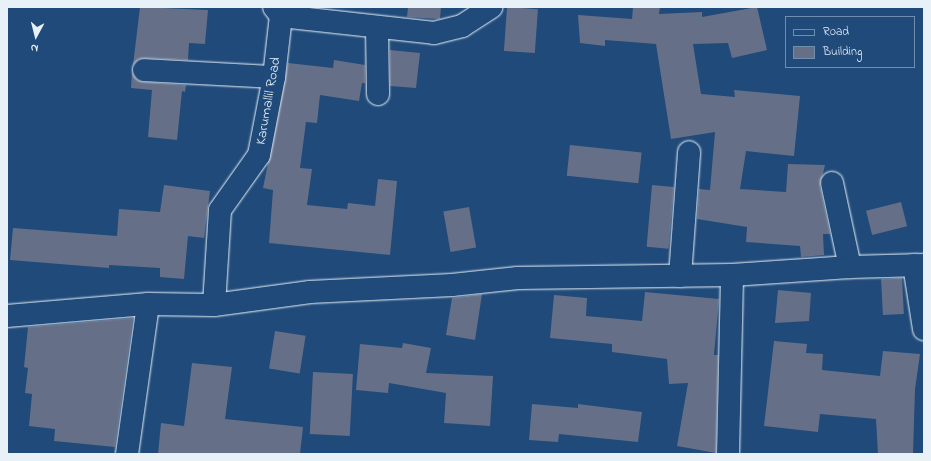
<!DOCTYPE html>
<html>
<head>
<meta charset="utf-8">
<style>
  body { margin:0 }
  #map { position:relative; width:931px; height:461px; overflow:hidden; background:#1f4a7a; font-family:"Indie Flower",sans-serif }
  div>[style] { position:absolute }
  .building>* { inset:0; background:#666f88; transform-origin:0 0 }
  .roads { filter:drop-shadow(0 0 1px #e8f1f8) drop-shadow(0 0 1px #e8f1f8) }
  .minor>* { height:22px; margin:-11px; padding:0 11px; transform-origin:11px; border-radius:11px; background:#1f4a7a }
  span { translate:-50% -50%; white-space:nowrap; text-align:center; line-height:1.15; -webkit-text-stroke:3px #1f4a7a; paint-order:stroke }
  .street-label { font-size:14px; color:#e8f1f8 }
  .frame { position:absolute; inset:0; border:8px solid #e8f1f8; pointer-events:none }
  .legend { position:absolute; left:785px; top:16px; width:130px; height:52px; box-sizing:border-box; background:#1f4a7a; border:1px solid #6f8dac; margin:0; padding:5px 7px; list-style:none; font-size:12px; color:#e8f1f8 }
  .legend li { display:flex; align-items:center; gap:8px; height:20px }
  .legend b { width:20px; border:1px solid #6f8dac }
  .north { position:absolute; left:16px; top:16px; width:40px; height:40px; -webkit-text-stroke:3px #1f4a7a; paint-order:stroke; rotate:187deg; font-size:11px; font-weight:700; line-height:16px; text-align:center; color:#e8f1f8 }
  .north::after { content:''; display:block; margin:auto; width:14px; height:18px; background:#e8f1f8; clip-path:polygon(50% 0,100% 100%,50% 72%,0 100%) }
</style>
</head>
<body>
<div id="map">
  <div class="building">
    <i style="clip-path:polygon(140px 7px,208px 10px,205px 44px,189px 43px,188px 60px,144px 58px,138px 59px,133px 65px)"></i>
    <i style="clip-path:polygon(408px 7px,441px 7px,440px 19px,407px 17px)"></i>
    <i style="left:507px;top:7px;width:31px;height:44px;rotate:4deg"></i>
    <i style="clip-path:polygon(633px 7px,660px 7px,659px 14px,702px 12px,702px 17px,757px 7px,767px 50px,732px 58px,728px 43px,693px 44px,701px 94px,735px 97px,734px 90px,800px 96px,794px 156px,746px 151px,740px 189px,786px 192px,788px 164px,825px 165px,820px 186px,830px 234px,823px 234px,824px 255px,801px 257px,800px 246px,746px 242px,747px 227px,697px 219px,699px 189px,710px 190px,715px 132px,671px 139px,656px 44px,605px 40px,605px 46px,580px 43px,578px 15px,632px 19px)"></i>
    <i style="clip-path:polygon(390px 50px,420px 53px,416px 88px,390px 86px)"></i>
    <i style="clip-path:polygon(334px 60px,365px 65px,365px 83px,362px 83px,359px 101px,320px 95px,317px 123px,306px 122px,300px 168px,312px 169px,307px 205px,347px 209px,348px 203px,375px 206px,378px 179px,397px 181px,390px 255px,269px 243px,273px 190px,263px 188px,288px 63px,333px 68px)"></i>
    <i style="clip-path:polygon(132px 73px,137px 80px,143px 82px,186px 85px,185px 92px,182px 91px,177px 140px,148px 137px,152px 90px,131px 88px)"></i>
    <i style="left:570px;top:145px;width:72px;height:31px;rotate:6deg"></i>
    <i style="clip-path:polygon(164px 185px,210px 191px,204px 238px,188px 236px,184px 279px,160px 277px,160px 268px,109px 265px,109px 268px,10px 260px,13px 228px,117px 236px,119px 209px,160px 212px)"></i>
    <i style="left:652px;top:185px;width:22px;height:62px;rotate:5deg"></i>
    <i style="left:901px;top:202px;width:25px;height:36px;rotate:76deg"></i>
    <i style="left:469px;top:207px;width:41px;height:26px;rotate:80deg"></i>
    <i style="left:902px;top:278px;width:36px;height:21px;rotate:87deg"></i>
    <i style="clip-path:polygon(778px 290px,811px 293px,809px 321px,775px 323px)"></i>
    <i style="clip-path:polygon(645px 292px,719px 299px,714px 355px,718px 355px,716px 453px,677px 446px,688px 383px,669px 384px,667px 359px,612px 352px,612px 344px,550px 338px,554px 295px,587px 298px,586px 316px,642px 321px)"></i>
    <i style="clip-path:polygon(482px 294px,475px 340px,446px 335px,452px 298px)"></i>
    <i style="clip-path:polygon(133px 318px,115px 447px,54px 441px,55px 429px,29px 426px,32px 394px,25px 393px,28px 368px,24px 367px,28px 327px)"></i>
    <i style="left:275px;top:331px;width:31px;height:38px;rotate:9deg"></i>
    <i style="clip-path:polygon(774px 341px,807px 344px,806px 353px,823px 354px,822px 370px,880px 376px,883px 351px,920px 354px,915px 389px,913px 454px,878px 454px,876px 419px,820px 414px,818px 432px,764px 426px)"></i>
    <i style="clip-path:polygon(403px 343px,431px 348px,426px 373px,493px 376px,490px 426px,444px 423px,446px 393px,389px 383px,388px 393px,356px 390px,360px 344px,402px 348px)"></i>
    <i style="clip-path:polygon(192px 363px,232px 367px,225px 419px,303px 427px,300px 454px,158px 454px,161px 423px,184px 426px)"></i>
    <i style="left:313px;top:372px;width:40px;height:62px;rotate:3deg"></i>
    <i style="clip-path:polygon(532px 404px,578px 408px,578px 404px,642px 412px,638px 442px,559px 434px,558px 442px,529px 440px)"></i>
  </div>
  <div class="roads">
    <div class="minor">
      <i style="left:281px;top:16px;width:154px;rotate:6.3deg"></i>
      <i style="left:434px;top:33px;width:29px;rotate:-14deg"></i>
      <i style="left:462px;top:26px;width:35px;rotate:-33deg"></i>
      <i style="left:377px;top:28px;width:66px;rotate:89.1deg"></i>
      <i style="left:144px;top:70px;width:130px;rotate:3.1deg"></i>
      <i style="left:832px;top:183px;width:86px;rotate:77.9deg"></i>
      <i style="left:914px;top:265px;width:65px;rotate:81.1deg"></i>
      <i style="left:680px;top:276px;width:124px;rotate:-85.8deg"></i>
      <i style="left:214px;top:305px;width:95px;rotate:-86.4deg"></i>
      <i style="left:220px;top:210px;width:67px;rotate:-54.7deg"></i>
      <i style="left:259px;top:155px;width:79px;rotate:-79.1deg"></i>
      <i style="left:274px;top:77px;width:61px;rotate:-83.5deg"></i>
      <i style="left:281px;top:16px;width:11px;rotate:-128deg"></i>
      <i style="left:7px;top:316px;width:142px;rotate:-4.9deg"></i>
      <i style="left:148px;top:304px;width:66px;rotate:0.9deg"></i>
      <i style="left:214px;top:305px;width:97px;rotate:-7.7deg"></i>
      <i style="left:310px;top:292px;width:142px;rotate:-2.8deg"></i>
      <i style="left:452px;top:285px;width:66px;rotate:-6.1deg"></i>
      <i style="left:518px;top:278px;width:214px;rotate:-0.8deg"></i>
      <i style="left:732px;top:275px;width:118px;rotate:-3.9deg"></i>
      <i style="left:850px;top:267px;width:74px;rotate:-1.5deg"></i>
      <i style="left:127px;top:454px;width:151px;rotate:-82deg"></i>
      <i style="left:728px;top:454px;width:179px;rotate:-88.7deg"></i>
    </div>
  </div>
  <div class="street-label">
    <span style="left:269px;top:101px;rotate:-80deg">Karumallil Road</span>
  </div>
  <div class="frame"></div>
  <ul class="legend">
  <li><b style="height:5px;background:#1f4a7a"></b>Road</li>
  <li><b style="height:11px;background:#666f88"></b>Building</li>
  </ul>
  <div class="north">N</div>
</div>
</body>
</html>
